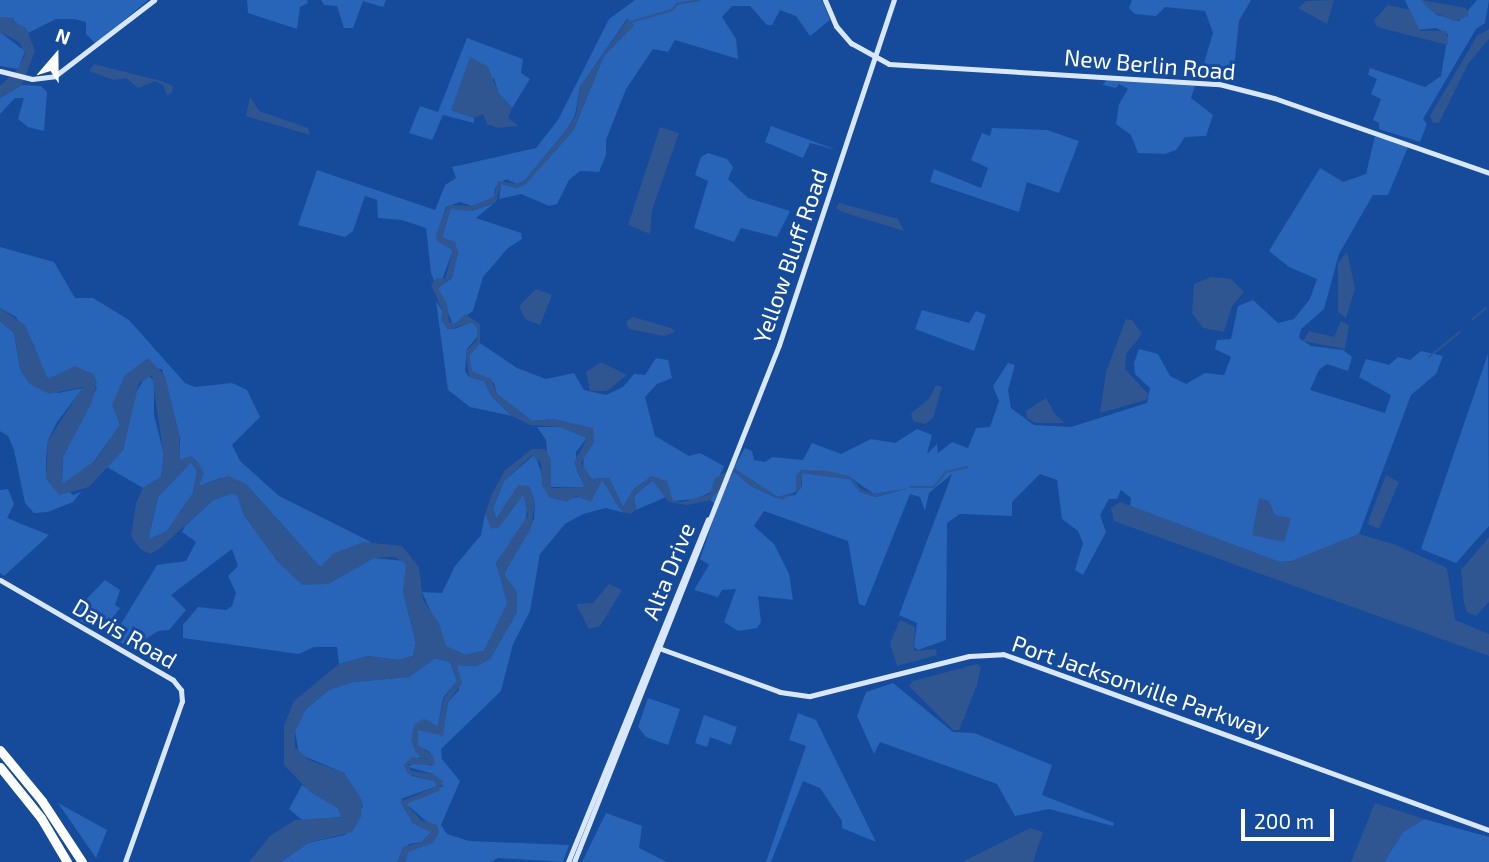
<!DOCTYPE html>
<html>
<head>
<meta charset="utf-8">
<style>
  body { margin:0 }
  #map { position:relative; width:1489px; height:862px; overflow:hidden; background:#154b9a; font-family:"Exo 2",sans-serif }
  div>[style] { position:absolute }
  .green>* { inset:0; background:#2864b8 }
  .water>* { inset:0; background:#2f5691 }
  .stream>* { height:2px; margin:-1px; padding:0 1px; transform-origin:1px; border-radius:1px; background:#2f5691 }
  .secondary>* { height:5px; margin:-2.5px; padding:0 2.5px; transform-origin:2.5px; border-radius:2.5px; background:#d9e7fc }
  .highway>* { height:9px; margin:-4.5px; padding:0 4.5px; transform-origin:4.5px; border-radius:4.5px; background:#fff }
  span { translate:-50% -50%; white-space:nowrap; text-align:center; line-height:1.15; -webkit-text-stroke:6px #154b9a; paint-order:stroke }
  .street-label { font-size:23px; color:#fff }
  .north { position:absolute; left:21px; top:21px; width:70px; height:70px; -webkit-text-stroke:5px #154b9a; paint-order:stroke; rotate:20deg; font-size:19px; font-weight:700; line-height:28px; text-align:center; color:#fff }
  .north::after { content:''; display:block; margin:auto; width:24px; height:32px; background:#fff; clip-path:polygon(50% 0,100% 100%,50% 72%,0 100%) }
  .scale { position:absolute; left:1241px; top:809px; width:93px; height:32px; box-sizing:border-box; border:4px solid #fff; border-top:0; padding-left:9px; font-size:21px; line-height:24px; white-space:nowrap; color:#fff; -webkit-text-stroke:5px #154b9a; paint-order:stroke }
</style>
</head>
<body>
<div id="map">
  <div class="green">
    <i style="clip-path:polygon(0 0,148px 0,96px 44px,86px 34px,86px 22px,74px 19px,56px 19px,28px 33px,13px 20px,0 17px)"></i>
    <i style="clip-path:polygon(247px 0,307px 0,308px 3px,300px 7px,297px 29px,248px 13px)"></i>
    <i style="clip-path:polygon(321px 0,386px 0,383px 7px,363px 1px,353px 28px,344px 28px,337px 6px,324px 5px)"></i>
    <i style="clip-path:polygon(635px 0,822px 0,830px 20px,810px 36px,796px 16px,780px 10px,772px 25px,767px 25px,750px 6px,732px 6px,722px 17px,736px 39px,738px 59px,675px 40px,668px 52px,653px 49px,626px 89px,606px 140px,606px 155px,599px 172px,580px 171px,569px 180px,557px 204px,549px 206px,521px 194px,499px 199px,501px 184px,517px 188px,533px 175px,573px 131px,604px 56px,634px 25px,627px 19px,580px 87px,575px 115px,567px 129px,525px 180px,517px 184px,506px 179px,495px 188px,494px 197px,472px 206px,460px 202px,446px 207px,438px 231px,442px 244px,453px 250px,442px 280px,434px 281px,431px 273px,426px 228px,402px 220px,378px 218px,377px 200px,365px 196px,353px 231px,345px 237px,298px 225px,317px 170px,435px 210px,445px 185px,456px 178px,452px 167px,536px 148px,558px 120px,609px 19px)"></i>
    <i style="clip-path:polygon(1132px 0,1251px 0,1239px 21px,1233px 78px,1201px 73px,1213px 33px,1205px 11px,1165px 7px,1156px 16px,1135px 14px,1129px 8px)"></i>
    <i style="clip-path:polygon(1405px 0,1421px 0,1437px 15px,1459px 21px,1477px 0,1489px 0,1485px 23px,1476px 29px,1423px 119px,1427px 124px,1420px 142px,1379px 129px,1379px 123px,1373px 120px,1381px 99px,1371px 94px,1377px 79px,1368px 75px,1370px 68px,1425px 87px,1441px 76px,1448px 34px,1436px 28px,1418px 30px)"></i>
    <i style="clip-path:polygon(0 32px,25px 51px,18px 69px,0 66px)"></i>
    <i style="clip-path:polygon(467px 38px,523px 59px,521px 73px,530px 79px,512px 108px,498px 92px,494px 78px,451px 110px,474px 118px,474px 123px,443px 115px,432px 140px,409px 133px,420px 106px,438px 112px)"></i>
    <i style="clip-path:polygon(1107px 79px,1195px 86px,1191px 98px,1213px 115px,1206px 136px,1185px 137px,1176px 150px,1165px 154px,1138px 153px,1131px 135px,1116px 124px,1119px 104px,1128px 89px,1119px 84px,1116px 88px,1103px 85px)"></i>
    <i style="clip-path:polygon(22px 85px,41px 86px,47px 92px,44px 131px,28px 127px,18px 119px,24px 98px,15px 98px,0 114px,0 98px)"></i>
    <i style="clip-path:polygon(771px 126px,837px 150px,810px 143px,803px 158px,765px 142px)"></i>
    <i style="clip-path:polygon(992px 128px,1047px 130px,1079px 141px,1059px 193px,1027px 182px,1019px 212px,930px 182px,934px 169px,981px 188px,988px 168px,971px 160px,982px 133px,990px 136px)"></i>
    <i style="clip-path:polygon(1375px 136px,1408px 147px,1388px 195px,1373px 195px,1339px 254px,1324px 309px,1301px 329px,1299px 338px,1311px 346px,1343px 350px,1352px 357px,1348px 371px,1327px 364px,1319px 370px,1310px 390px,1385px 413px,1391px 395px,1359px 377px,1366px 359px,1389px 365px,1398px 357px,1410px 360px,1421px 351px,1443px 356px,1436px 374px,1411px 395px,1359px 534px,1292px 561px,1279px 562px,1130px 506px,1131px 498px,1121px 490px,1117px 499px,1109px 499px,1100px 515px,1106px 532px,1083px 575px,1075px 570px,1083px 543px,1078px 531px,1062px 519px,1057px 480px,1040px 474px,1012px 502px,1012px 516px,960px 514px,947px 523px,946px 640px,918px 650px,914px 647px,917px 623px,899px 615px,952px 474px,929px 493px,925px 511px,920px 497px,910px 494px,865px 606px,859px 604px,848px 541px,764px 511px,754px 526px,774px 544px,789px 574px,793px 600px,758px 596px,761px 622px,757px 628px,738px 631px,724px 622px,736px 589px,722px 590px,718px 597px,694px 590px,709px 565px,700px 559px,718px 506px,710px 500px,730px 473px,735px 472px,749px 485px,776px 498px,795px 495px,802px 486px,802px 473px,850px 479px,860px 492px,876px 497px,904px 489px,874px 494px,848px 476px,801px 470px,796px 492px,778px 497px,733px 468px,745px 448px,752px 451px,754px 460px,765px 462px,772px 457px,803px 460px,812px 443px,841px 454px,871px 439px,895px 443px,917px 429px,932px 435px,927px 454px,937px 444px,938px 453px,952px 442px,968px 448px,976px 428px,990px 427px,999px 401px,993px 386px,1008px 363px,1015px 365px,1008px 390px,1011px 408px,1034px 425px,1071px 427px,1147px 403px,1150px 388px,1135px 374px,1134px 363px,1139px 349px,1158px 354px,1170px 376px,1186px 384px,1205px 373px,1224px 375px,1231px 357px,1215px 349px,1217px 340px,1231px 339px,1238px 306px,1253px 300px,1278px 323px,1294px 319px,1310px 299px,1317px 279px,1289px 267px,1269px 251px,1320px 168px,1343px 182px,1366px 174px)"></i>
    <i style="clip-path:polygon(708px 153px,727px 159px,733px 167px,728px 179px,748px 198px,790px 211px,777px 237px,741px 228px,734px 242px,694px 228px,708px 181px,695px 175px,701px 157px)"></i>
    <i style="clip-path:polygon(494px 203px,476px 218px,521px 233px,522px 239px,508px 248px,483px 277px,473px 311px,453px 325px,438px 288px,452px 278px,458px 252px,442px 237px,451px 208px,472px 211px)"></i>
    <i style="clip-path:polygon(0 247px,54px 262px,75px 298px,93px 298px,129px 320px,185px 383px,195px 387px,232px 383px,247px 390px,260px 417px,232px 445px,240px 461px,279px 496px,371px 542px,320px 567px,246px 484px,221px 478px,199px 486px,197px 461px,180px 460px,180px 439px,162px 369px,125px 375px,115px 402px,120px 425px,88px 470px,62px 484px,63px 457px,97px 387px,72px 369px,48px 379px,41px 371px,34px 345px,16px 317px,0 308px)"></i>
    <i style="clip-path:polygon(436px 301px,443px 312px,441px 320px,454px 329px,472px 322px,477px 325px,478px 336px,467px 349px,465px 371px,469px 377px,484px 381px,492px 397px,512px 416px,470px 407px,448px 390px)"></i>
    <i style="clip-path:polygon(922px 310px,969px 323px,976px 311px,986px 315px,974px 351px,915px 329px)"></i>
    <i style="clip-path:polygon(0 321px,14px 333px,20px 368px,32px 384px,58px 393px,83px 388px,57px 422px,48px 440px,46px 459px,46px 472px,73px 495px,81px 492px,73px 502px,48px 512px,34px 513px,25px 503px,14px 450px,8px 436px,0 431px)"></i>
    <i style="clip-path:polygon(480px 343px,517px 368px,546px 379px,574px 373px,584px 390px,606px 395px,623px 387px,634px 374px,645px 375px,656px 358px,668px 360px,672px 378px,657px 384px,645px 397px,655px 436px,689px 456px,700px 453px,724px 466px,713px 491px,696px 499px,673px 501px,652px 476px,634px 489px,623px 507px,609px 478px,592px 479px,583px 469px,584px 452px,594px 442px,580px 426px,553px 419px,532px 421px,497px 394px,494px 383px,472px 371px,469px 356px)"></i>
    <i style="clip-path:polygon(1488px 354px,1489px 526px,1456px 563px,1421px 549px)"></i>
    <i style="clip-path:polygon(147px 374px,154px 381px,154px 415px,164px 455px,161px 477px,143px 488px,107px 467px,123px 450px,134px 396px)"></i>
    <i style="clip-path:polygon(537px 427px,561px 427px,587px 438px,576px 452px,577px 471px,585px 487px,550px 487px,546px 440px)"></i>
    <i style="clip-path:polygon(535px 454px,549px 497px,559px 500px,579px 497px,602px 480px,625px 513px,606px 508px,583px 514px,565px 524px,540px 554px,530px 611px,513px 644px,501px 691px,441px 749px,442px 759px,460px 781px,441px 825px,447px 834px,469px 841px,569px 845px,563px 862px,498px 858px,491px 862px,405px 862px,408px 852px,439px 832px,406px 804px,443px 786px,433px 774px,408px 767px,415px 761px,432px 766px,430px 752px,418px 746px,418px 730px,443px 730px,448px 702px,459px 690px,457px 665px,476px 666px,490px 659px,517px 612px,516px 595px,504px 574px,534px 519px,535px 502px,529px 486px,509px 500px,496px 519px,493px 508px,504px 481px)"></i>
    <i style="clip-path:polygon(191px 462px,197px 471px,193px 493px,167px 531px,148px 540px,158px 497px)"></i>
    <i style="clip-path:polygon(653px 480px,666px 497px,636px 510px,634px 496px)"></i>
    <i style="clip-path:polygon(8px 489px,14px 504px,7px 518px,49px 535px,4px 576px,0 573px,0 490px)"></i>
    <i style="clip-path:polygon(232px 493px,237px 495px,244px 515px,278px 562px,302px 582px,328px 584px,374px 558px,404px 561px,407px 567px,403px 592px,416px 643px,413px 656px,398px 660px,368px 656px,339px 664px,337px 647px,314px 647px,299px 654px,183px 638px,183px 625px,198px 607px,226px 610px,232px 606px,236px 593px,228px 576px,238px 566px,232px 549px,171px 595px,186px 610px,169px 630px,158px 631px,132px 648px,121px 643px,116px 632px,157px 565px,186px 561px,196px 542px,182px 532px,185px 526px,213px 500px)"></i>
    <i style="clip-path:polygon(523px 494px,528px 503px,525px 523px,496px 563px,508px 603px,484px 651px,465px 655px,446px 646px,422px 592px,442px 593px,455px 566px,481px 535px,485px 514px,497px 528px)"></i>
    <i style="clip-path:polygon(105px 580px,120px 590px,115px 605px,120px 608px,110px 621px,97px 616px,85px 624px,71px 615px)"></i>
    <i style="clip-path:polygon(435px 658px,450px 662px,457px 681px,443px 698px,438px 727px,424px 719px,414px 725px,419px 755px,428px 759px,420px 757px,404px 765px,412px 776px,435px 781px,437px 786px,401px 799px,413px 823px,431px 832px,422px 842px,409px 844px,397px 862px,281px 862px,308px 843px,345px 835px,363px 806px,344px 773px,299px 754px,295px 731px,306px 709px,329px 690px,353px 682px,409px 677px)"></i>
    <i style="clip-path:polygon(893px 683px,953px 732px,974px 733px,1052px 765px,1042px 795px,1114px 823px,1113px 826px,1049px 809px,1015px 816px,997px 784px,880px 742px,874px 754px,857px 716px,866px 692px)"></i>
    <i style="clip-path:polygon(648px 698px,680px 709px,668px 745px,646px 737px,638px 727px)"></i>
    <i style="clip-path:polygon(798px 713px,816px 720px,876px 842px,842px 828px,842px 821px,820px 788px,803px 781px,771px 862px,766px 862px,806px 746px,789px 740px)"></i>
    <i style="clip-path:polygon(704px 715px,737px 727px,731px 745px,710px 737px,707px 747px,695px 743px)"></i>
    <i style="clip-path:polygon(302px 785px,338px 808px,342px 817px,302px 820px,289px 809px)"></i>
    <i style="clip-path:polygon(58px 803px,107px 830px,96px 858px)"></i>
    <i style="clip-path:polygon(606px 813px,642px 826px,639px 848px,667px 862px,582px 862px)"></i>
    <i style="clip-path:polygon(1424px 819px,1489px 837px,1489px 862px,1384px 862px,1403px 832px)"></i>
  </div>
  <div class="water">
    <i style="clip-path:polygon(1334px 0,1327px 24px,1298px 8px,1306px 1px)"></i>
    <i style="clip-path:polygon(1421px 0,1466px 8px,1469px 16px,1454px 21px,1431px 11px)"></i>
    <i style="clip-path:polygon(1388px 5px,1410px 10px,1420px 31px,1446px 31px,1448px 45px,1377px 27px,1374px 20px)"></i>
    <i style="clip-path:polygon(0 17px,14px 18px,12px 21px,26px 28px,35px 51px,22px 85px,0 98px,0 86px,18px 69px,25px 54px,19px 42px,0 32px)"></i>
    <i style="clip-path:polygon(evenodd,628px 19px,634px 25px,604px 56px,573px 131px,526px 184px,517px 188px,501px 184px,496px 202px,472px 211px,451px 209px,442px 237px,455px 242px,458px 252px,452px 277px,438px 288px,447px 304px,449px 322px,456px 324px,465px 314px,480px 324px,480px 343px,469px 356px,472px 371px,491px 379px,497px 394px,532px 421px,553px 419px,593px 428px,594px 442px,581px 463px,592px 479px,609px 478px,623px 507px,634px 489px,652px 476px,667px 481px,673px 501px,683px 502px,710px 494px,715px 478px,733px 468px,778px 497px,796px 492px,796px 475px,801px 470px,828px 471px,851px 477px,861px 489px,874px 494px,910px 488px,876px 497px,860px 492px,850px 479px,802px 473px,801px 489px,782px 500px,749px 485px,735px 472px,710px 500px,688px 505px,669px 502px,652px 480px,634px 496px,636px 510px,631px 514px,621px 511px,602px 480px,591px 502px,576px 496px,566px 502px,549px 497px,542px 485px,541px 463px,532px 455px,504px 481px,493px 508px,496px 519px,518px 485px,529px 486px,535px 502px,531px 528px,504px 574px,517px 592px,517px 612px,490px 659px,476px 666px,457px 665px,462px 683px,448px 702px,443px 736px,418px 730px,418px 746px,433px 755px,435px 765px,408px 764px,411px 771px,433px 774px,443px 781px,439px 791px,406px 804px,421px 820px,437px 825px,439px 832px,433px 843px,408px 852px,405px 862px,397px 862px,403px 847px,422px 842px,431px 832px,413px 823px,400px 802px,437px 786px,435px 781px,408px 774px,404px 765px,412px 757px,428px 759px,416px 753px,411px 740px,414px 725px,424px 719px,438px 727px,444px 698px,457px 681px,450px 662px,435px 658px,409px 677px,353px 682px,329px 690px,306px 709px,295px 731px,295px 747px,309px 760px,344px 773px,362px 800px,361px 817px,352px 832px,308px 843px,281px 862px,249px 862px,270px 836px,295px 820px,342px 817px,338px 808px,310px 792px,284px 765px,284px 726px,294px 701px,339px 664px,368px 656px,398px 660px,413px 656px,416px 643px,403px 592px,406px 564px,395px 557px,374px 558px,328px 584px,302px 585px,278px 562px,244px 515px,237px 495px,232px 493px,213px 500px,159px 549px,150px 554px,140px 549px,131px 536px,136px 503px,143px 488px,161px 477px,164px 458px,152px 375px,139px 383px,123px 450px,89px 487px,59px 495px,46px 479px,48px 440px,83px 387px,49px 394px,30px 384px,21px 372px,14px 333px,0 321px,0 308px,25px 325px,48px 379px,75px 366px,93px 374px,97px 382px,91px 404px,63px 457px,62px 484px,96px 460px,120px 425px,112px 405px,125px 375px,148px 358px,165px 376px,179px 433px,180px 460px,191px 456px,197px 461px,204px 473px,199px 486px,229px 476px,246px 484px,320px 567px,334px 553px,364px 542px,402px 546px,419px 567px,423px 600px,439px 623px,446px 646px,465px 655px,484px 651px,507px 603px,496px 563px,528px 515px,523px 495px,500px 526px,491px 529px,485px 514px,492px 494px,505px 470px,532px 449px,545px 449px,551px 459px,551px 488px,585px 487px,574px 463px,587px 438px,561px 427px,530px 425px,512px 416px,492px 397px,484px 381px,469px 377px,466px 352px,477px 340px,478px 330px,472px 322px,448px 330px,441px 320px,443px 312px,431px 285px,437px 278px,445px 279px,453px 250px,437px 241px,436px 234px,448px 205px,472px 206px,494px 197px,498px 181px,517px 184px,525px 180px,567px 129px,576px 115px,580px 87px,628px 19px,191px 462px,197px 471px,193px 493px,167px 531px,148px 540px,158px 497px,191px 462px)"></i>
    <i style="clip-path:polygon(1489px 29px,1489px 39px,1468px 64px,1439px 123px,1433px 123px,1430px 116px,1477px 36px)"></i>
    <i style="clip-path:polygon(470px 57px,488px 67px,498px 92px,512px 108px,508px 118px,519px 126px,498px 128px,487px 124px,483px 114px,474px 118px,451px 110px)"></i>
    <i style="clip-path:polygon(94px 64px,161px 81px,173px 86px,172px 93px,167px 95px,163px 85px,155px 81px,138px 88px,126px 78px,114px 80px,89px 71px)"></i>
    <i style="clip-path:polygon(250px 97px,259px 111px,308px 128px,310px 135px,246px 116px)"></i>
    <i style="clip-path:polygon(660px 127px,679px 133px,652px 210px,650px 234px,628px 225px)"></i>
    <i style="clip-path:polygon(839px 203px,898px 219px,904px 231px,842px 212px,836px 208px)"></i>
    <i style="clip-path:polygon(1347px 252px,1355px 288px,1346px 318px,1338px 312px,1338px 263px)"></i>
    <i style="clip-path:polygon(1211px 277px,1231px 279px,1244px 292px,1232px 306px,1224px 332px,1203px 328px,1192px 313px,1194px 284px)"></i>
    <i style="clip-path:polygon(536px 289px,552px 295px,540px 325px,525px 319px,519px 306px)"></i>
    <i style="clip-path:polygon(633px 317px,671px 328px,675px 332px,664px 336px,629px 329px,626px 322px)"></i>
    <i style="clip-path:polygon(1126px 319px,1132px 320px,1142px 334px,1126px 354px,1125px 369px,1149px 395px,1146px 400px,1100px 413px,1106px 372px)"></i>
    <i style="clip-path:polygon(1341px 321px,1349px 325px,1345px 349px,1303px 341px,1309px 331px,1334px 337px)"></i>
    <i style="clip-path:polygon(601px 362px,627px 375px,607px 391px,590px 391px,586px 372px)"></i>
    <i style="clip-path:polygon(936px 385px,942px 387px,933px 418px,925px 424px,913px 421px,911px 413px,929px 399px)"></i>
    <i style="clip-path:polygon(1046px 398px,1055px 414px,1065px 423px,1035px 423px,1027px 418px,1026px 411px)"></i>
    <i style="clip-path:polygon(1386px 475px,1399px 482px,1379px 529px,1368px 524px,1369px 519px)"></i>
    <i style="clip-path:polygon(1259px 498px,1269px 501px,1275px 515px,1291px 518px,1284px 542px,1252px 535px)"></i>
    <i style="clip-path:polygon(1120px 502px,1279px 562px,1292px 561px,1359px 534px,1396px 545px,1447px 568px,1455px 620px,1489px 634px,1489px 656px,1114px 521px,1111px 508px)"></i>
    <i style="clip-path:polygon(1489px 537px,1489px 602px,1476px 616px,1467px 612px,1464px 602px,1461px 570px)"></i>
    <i style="clip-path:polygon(609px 584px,622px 590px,600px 626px,589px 629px,576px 604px,593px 603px)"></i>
    <i style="clip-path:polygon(900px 620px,915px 627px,914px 651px,936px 649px,937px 655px,897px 666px,890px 643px)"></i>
    <i style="clip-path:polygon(977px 664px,981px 667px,977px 685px,959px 730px,953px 730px,909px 686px,913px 681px)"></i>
    <i style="clip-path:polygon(1375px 803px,1424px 819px,1403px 832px,1384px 862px,1351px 862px)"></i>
    <i style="clip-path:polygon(1030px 828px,1043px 832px,1033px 862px,962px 862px)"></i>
  </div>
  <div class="stream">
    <i style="left:631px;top:22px;width:43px;rotate:-16.3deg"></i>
    <i style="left:672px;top:10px;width:8px;rotate:-50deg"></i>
    <i style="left:677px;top:4px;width:22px;rotate:-10deg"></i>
    <i style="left:1473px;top:319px;width:17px;rotate:-40deg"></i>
    <i style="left:1429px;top:357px;width:40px;rotate:-39deg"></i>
    <i style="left:910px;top:487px;width:24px"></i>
    <i style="left:934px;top:487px;width:19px;rotate:-51deg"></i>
    <i style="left:946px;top:472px;width:22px;rotate:-13deg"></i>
  </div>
  <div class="secondary">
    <i style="left:825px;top:0;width:28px;rotate:67deg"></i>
    <i style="left:836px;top:26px;width:23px;rotate:49deg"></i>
    <i style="left:851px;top:43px;width:43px;rotate:28.9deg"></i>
    <i style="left:889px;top:64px;width:331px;rotate:3.5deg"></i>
    <i style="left:1219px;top:84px;width:57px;rotate:14.3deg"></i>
    <i style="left:1274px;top:98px;width:228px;rotate:19.2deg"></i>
    <i style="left:0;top:71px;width:33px;rotate:14deg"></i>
    <i style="left:32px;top:79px;width:23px;rotate:-7deg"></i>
    <i style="left:55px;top:76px;width:125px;rotate:-37.5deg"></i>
    <i style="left:0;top:580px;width:200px;rotate:30deg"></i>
    <i style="left:173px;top:680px;width:13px;rotate:51deg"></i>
    <i style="left:181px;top:690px;width:11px;rotate:85deg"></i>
    <i style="left:182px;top:701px;width:171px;rotate:109.5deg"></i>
    <i style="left:656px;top:647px;width:132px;rotate:19.9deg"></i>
    <i style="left:780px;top:692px;width:30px;rotate:8deg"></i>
    <i style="left:810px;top:696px;width:164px;rotate:-14.1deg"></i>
    <i style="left:969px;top:656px;width:34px;rotate:-3deg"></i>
    <i style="left:1003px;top:654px;width:517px;rotate:19.91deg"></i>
    <i style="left:568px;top:862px;width:370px;rotate:-67.8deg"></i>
    <i style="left:574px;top:862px;width:556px;rotate:-68.37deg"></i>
    <i style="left:779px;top:345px;width:364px;rotate:-71.6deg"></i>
  </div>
  <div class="highway">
    <i style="left:0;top:750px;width:66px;rotate:50.5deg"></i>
    <i style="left:42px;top:801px;width:73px;rotate:56.7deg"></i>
    <i style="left:0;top:767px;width:65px;rotate:51.2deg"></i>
    <i style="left:41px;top:818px;width:51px;rotate:59.4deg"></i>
  </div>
  <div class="street-label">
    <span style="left:1150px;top:64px;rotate:5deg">New Berlin Road</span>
    <span style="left:790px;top:256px;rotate:-71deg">Yellow Bluff Road</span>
    <span style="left:668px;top:571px;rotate:-68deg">Alta Drive</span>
    <span style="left:125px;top:633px;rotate:30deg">Davis Road</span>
    <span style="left:1141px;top:686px;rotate:19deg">Port Jacksonville Parkway</span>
  </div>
  <div class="north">N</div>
  <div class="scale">200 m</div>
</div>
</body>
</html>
